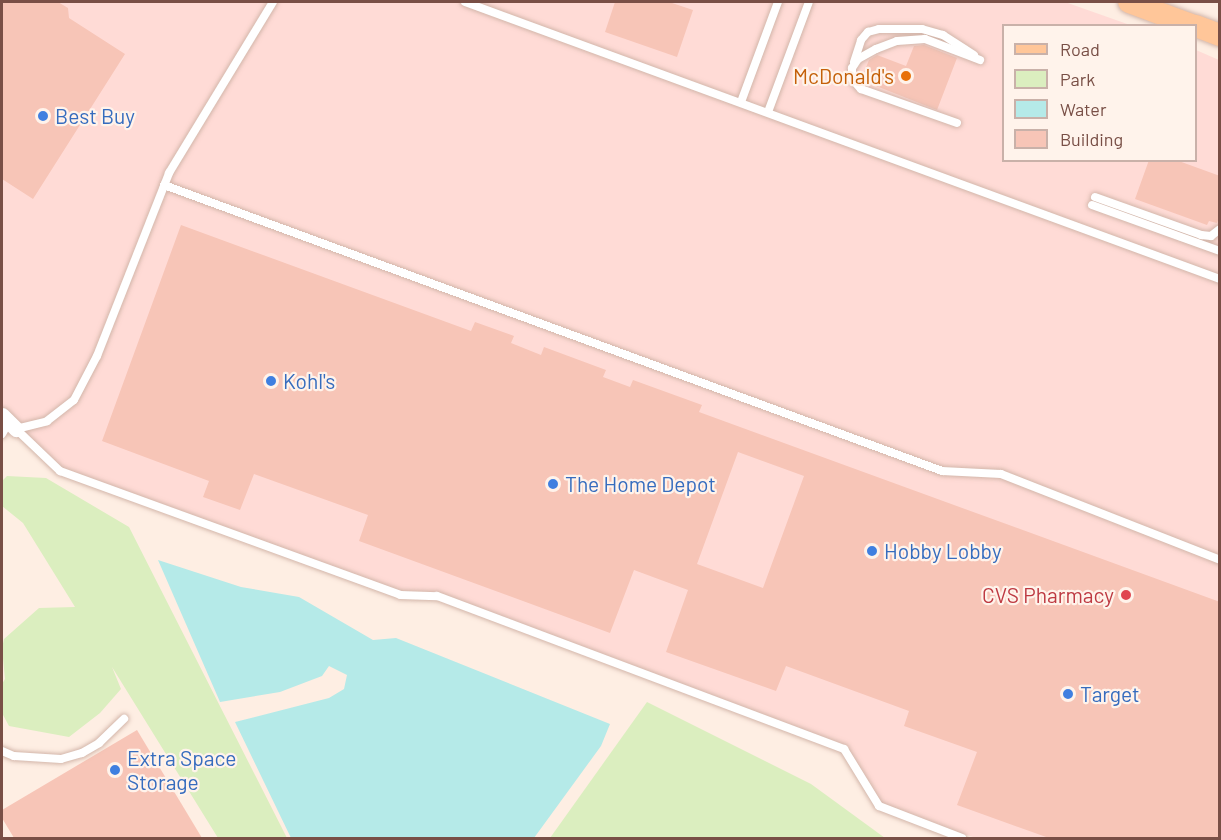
<!DOCTYPE html>
<html>
<head>
<meta charset="utf-8">
<style>
  body { margin:0 }
  #map { position:relative; width:1221px; height:840px; overflow:hidden; background:#feeee3; font-family:Barlow,sans-serif }
  div>[style] { position:absolute }
  .commercial>* { inset:0; background:#ffdbd6 }
  .green>* { inset:0; background:#dbeebf }
  .water>* { inset:0; background:#b5eae8 }
  .building>* { inset:0; background:#f7c5b7 }
  .roads { filter:drop-shadow(0 0 2px #d3b6aa) drop-shadow(0 0 2px #d3b6aa) }
  .service>* { height:8px; margin:-4px; padding:0 4px; transform-origin:4px; border-radius:4px; background:#fff }
  .minor>* { height:15px; margin:-7.5px; padding:0 7.5px; transform-origin:7.5px; border-radius:7.5px; background:#fff }
  .primary>* { height:22px; margin:-11px; padding:0 11px; transform-origin:11px; border-radius:11px; background:#ffc699 }
  .dots>* { width:16px; height:16px; translate:-50% -50%; box-sizing:border-box; border:3px solid #fff3eb; border-radius:50% }
  span { translate:-50% -50%; white-space:nowrap; text-align:center; line-height:1.15; -webkit-text-stroke:4.5px #fff3eb; paint-order:stroke }
  .food-label { font-size:21px; color:#c56008 }
  .right { translate:-100% -50%; text-align:right }
  .shop-label { font-size:21px; color:#366cbe }
  .left { translate:0 -50%; text-align:left }
  .health-label { font-size:21px; color:#be3a42 }
  .frame { position:absolute; inset:0; border:3px solid #794f46; pointer-events:none }
  .legend { position:absolute; left:1002px; top:24px; width:195px; height:138px; box-sizing:border-box; background:#fff3eb; border:2px solid #c9b1a9; margin:0; padding:8px 10px; list-style:none; font-size:18px; color:#794f46 }
  .legend li { display:flex; align-items:center; gap:12px; height:30px }
  .legend b { width:30px; border:2px solid #c9b1a9 }
</style>
</head>
<body>
<div id="map">
  <div class="commercial">
    <i style="clip-path:polygon(2px 2px,1065px 2px,1130px 25px,1004px 26px,1004px 160px,1196px 160px,1196px 50px,1219px 60px,1219px 838px,976px 838px,879px 806px,844px 749px,437px 596px,400px 595px,60px 471px,2px 415px)"></i>
  </div>
  <div class="green">
    <i style="clip-path:polygon(7px 476px,46px 478px,129px 527px,287px 838px,218px 838px,112px 667px,121px 689px,100px 713px,69px 737px,9px 726px,2px 713px,2px 684px,5px 679px,2px 648px,4px 639px,39px 608px,75px 607px,23px 523px,2px 506px,2px 481px)"></i>
    <i style="clip-path:polygon(647px 702px,811px 784px,885px 838px,550px 838px)"></i>
  </div>
  <div class="water">
    <i style="clip-path:polygon(158px 560px,241px 587px,299px 597px,373px 640px,396px 638px,610px 724px,601px 746px,534px 838px,291px 838px,235px 722px,329px 698px,344px 689px,347px 675px,329px 666px,322px 676px,280px 692px,220px 702px)"></i>
  </div>
  <div class="building">
    <i style="clip-path:polygon(2px 2px,58px 2px,68px 8px,69px 18px,125px 54px,33px 199px,2px 179px)"></i>
    <i style="clip-path:polygon(615px 2px,669px 2px,693px 10px,677px 57px,605px 32px)"></i>
    <i style="clip-path:polygon(924px 45px,957px 58px,937px 110px,861px 80px,869px 60px,877px 55px,906px 66px,914px 46px)"></i>
    <i style="clip-path:polygon(1149px 160px,1176px 160px,1220px 176px,1220px 216px,1217px 223px,1209px 221px,1207px 225px,1135px 199px)"></i>
    <i style="clip-path:polygon(evenodd,181px 225px,471px 331px,475px 322px,514px 336px,511px 343px,541px 355px,544px 347px,606px 370px,603px 377px,630px 387px,633px 380px,702px 405px,699px 412px,1220px 602px,1220px 838px,1049px 838px,957px 805px,977px 752px,904px 726px,909px 711px,786px 666px,776px 691px,666px 652px,688px 590px,634px 570px,610px 633px,359px 541px,368px 515px,254px 474px,240px 510px,203px 497px,209px 481px,102px 441px,181px 225px,738px 452px,804px 476px,763px 588px,697px 564px,738px 452px)"></i>
    <i style="clip-path:polygon(137px 730px,202px 838px,14px 838px,2px 818px,2px 810px)"></i>
  </div>
  <div class="roads">
    <div class="service">
      <i style="left:465px;top:2px;width:804px;rotate:20.15deg"></i>
      <i style="left:854px;top:62px;width:23px;rotate:-72deg"></i>
      <i style="left:861px;top:40px;width:11px;rotate:-49deg"></i>
      <i style="left:868px;top:32px;width:11px;rotate:-15deg"></i>
      <i style="left:879px;top:29px;width:43px"></i>
      <i style="left:922px;top:29px;width:22px;rotate:16deg"></i>
      <i style="left:943px;top:35px;width:37px;rotate:33deg"></i>
      <i style="left:741px;top:102px;width:107px;rotate:-69.7deg"></i>
      <i style="left:768px;top:112px;width:117px;rotate:-69.6deg"></i>
      <i style="left:957px;top:123px;width:102px;rotate:-160.5deg"></i>
      <i style="left:861px;top:89px;width:13px;rotate:-132deg"></i>
      <i style="left:852px;top:79px;width:11px;rotate:-90deg"></i>
      <i style="left:852px;top:68px;width:11px;rotate:-56deg"></i>
      <i style="left:858px;top:59px;width:21px;rotate:-29deg"></i>
      <i style="left:876px;top:49px;width:22px;rotate:-21deg"></i>
      <i style="left:897px;top:41px;width:28px;rotate:-4deg"></i>
      <i style="left:925px;top:39px;width:59px;rotate:20.9deg"></i>
      <i style="left:164px;top:185px;width:829px;rotate:20.18deg"></i>
      <i style="left:942px;top:471px;width:59px;rotate:2.9deg"></i>
      <i style="left:1001px;top:474px;width:235px;rotate:21.4deg"></i>
      <i style="left:1095px;top:197px;width:113px;rotate:19.7deg"></i>
      <i style="left:1201px;top:235px;width:10px;rotate:6deg"></i>
      <i style="left:1211px;top:236px;width:11px;rotate:-38deg"></i>
      <i style="left:1092px;top:205px;width:136px;rotate:19.8deg"></i>
      <i style="left:16px;top:429px;width:61px;rotate:43.7deg"></i>
      <i style="left:60px;top:471px;width:362px;rotate:20deg"></i>
      <i style="left:400px;top:595px;width:37px;rotate:2deg"></i>
      <i style="left:437px;top:596px;width:435px;rotate:20.6deg"></i>
      <i style="left:844px;top:749px;width:67px;rotate:58.4deg"></i>
      <i style="left:879px;top:806px;width:89px;rotate:21.1deg"></i>
      <i style="left:16px;top:429px;width:32px;rotate:-14deg"></i>
      <i style="left:47px;top:421px;width:34px;rotate:-38deg"></i>
      <i style="left:74px;top:400px;width:50px;rotate:-62.4deg"></i>
      <i style="left:97px;top:356px;width:197px;rotate:-68.5deg"></i>
      <i style="left:169px;top:173px;width:200px;rotate:-58.7deg"></i>
      <i style="left:2px;top:434px;width:14px;rotate:-60deg"></i>
      <i style="left:2px;top:751px;width:13px;rotate:23deg"></i>
      <i style="left:14px;top:756px;width:47px;rotate:3.7deg"></i>
      <i style="left:61px;top:759px;width:22px;rotate:-16deg"></i>
      <i style="left:82px;top:753px;width:20px;rotate:-30deg"></i>
      <i style="left:99px;top:743px;width:35px;rotate:-44deg"></i>
    </div>
    <div class="minor">
      <i style="left:2px;top:415px;width:20px;rotate:45deg"></i>
    </div>
    <div class="primary">
      <i style="left:1129px;top:2px;width:69px;rotate:20.3deg"></i>
      <i style="left:1196px;top:26px;width:26px;rotate:21deg"></i>
    </div>
  </div>
  <div class="dots">
    <i style="left:906px;top:76px;background:#e8710a"></i>
    <i style="left:43px;top:116px;background:#3f7fe0"></i>
    <i style="left:271px;top:381px;background:#3f7fe0"></i>
    <i style="left:553px;top:484px;background:#3f7fe0"></i>
    <i style="left:872px;top:551px;background:#3f7fe0"></i>
    <i style="left:1126px;top:595px;background:#e0444e"></i>
    <i style="left:1068px;top:694px;background:#3f7fe0"></i>
    <i style="left:115px;top:770px;background:#3f7fe0"></i>
  </div>
  <div class="food-label">
    <span class="right" style="left:894px;top:76px">McDonald's</span>
  </div>
  <div class="shop-label">
    <span class="left" style="left:55px;top:116px">Best Buy</span>
    <span class="left" style="left:283px;top:381px">Kohl's</span>
    <span class="left" style="left:565px;top:484px">The Home Depot</span>
    <span class="left" style="left:884px;top:551px">Hobby Lobby</span>
    <span class="left" style="left:1080px;top:694px">Target</span>
    <span class="left" style="left:127px;top:770px">Extra Space<br>Storage</span>
  </div>
  <div class="health-label">
    <span class="right" style="left:1114px;top:595px">CVS Pharmacy</span>
  </div>
  <div class="frame"></div>
  <ul class="legend">
  <li><b style="height:8px;background:#ffc699"></b>Road</li>
  <li><b style="height:16px;background:#dbeebf"></b>Park</li>
  <li><b style="height:16px;background:#b5eae8"></b>Water</li>
  <li><b style="height:16px;background:#f7c5b7"></b>Building</li>
  </ul>
</div>
</body>
</html>
